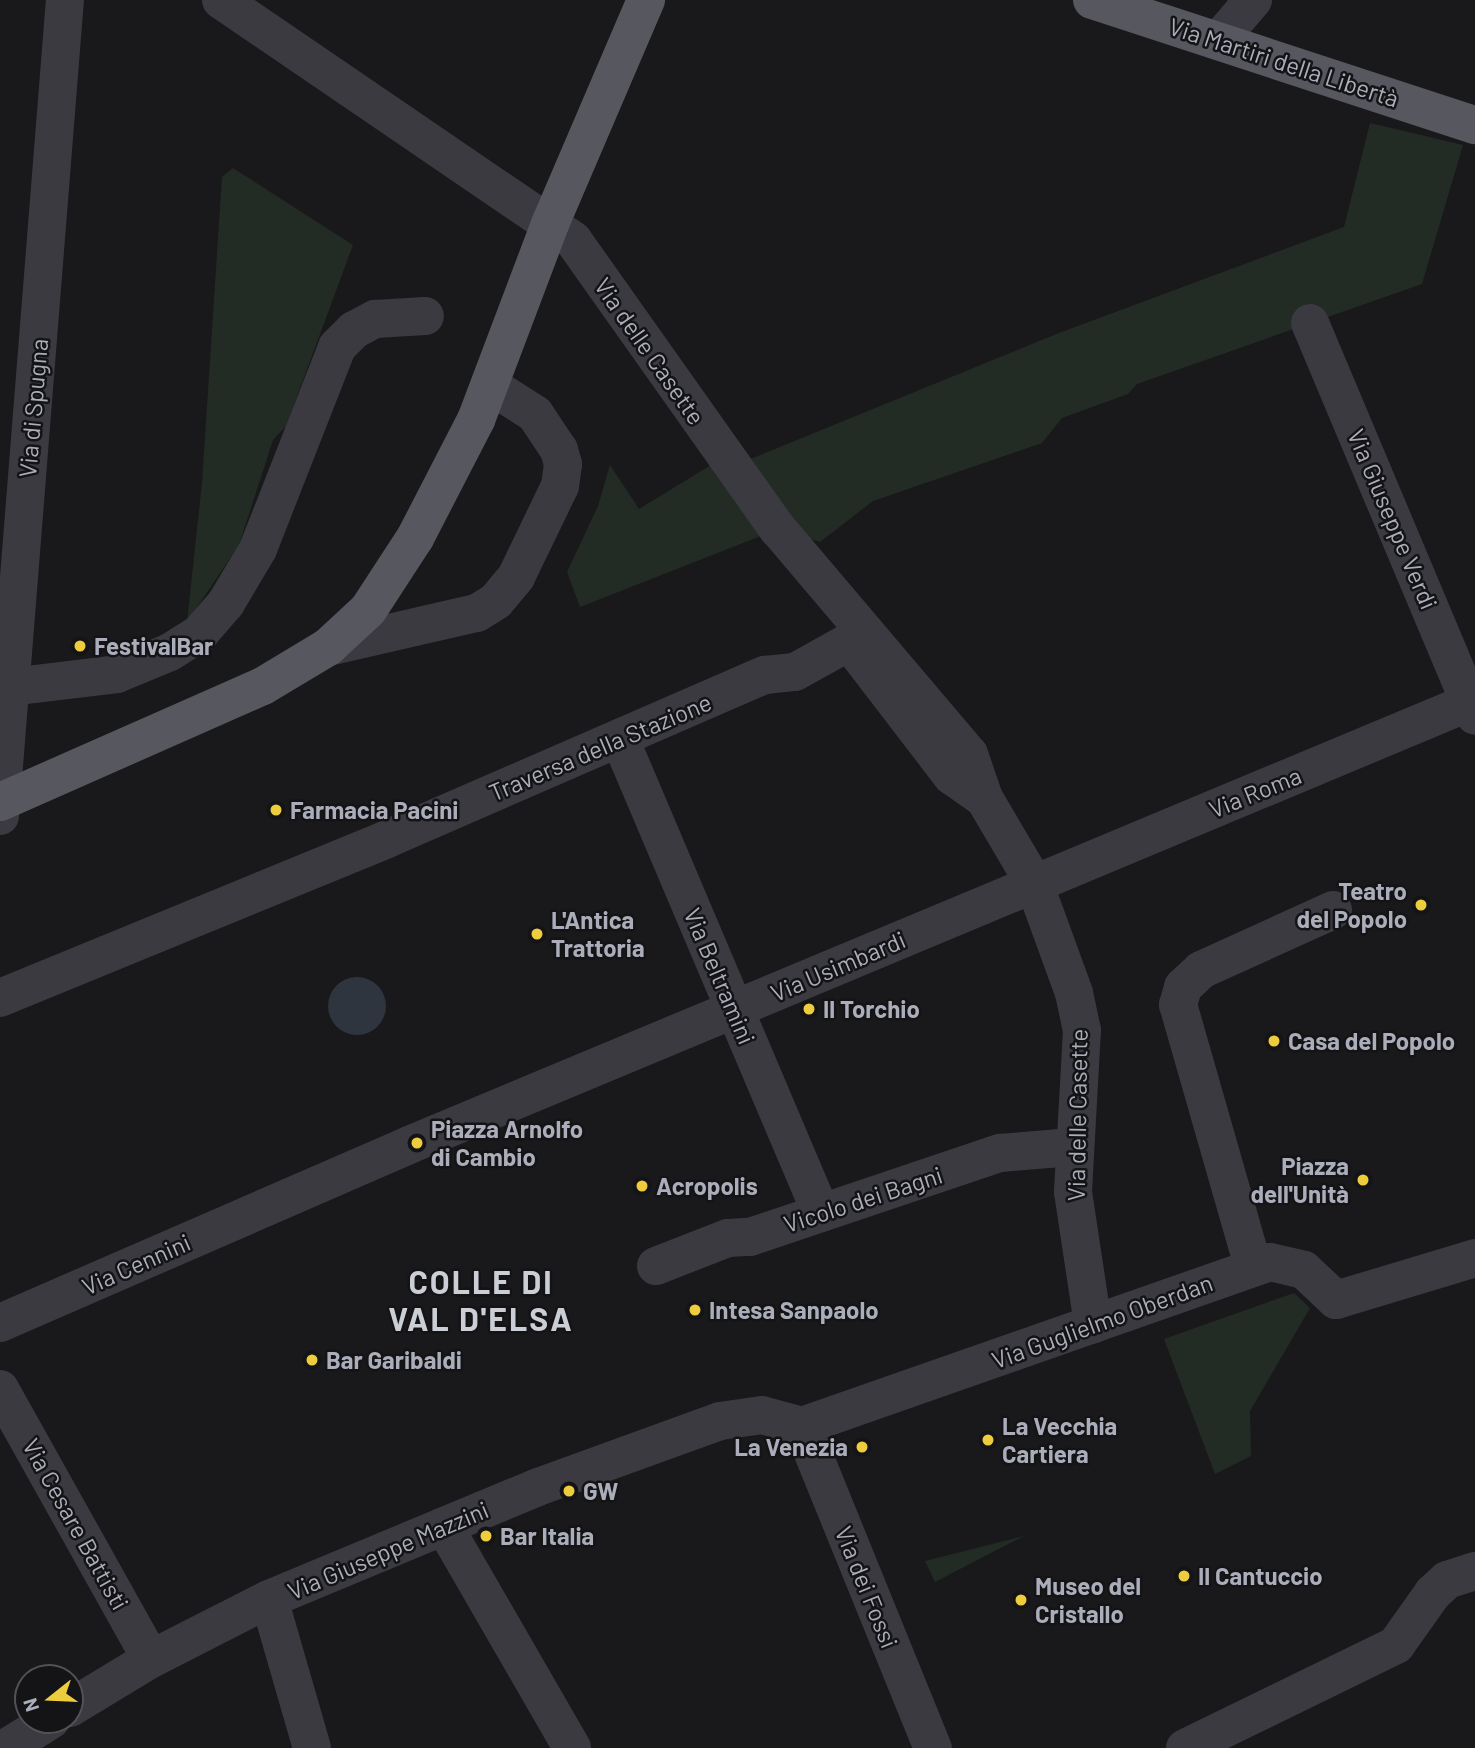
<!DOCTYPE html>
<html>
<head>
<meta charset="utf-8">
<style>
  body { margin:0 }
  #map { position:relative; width:1475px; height:1748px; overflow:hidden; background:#19191b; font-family:Barlow,sans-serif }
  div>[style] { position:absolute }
  .green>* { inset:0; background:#232b25 }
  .water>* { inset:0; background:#2f353f }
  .round { border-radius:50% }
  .minor>* { height:38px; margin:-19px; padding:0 19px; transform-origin:19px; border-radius:19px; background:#3a3a40 }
  .major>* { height:38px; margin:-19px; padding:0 19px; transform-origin:19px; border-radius:19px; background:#56575f }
  .dots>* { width:19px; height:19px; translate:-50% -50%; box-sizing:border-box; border:4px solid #141416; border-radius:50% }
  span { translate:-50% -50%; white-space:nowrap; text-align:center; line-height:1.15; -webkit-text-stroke:5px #141416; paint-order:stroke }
  .street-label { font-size:24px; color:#abaeba }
  .poi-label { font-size:24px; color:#abaeba; font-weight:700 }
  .left { translate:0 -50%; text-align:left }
  .right { translate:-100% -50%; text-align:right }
  .district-label { font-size:32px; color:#ccced6; font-weight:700; letter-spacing:2px }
  .north { position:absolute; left:14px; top:1664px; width:70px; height:70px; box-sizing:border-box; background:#141416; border:2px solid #505258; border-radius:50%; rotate:252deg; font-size:19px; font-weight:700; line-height:28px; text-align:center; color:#abaeba }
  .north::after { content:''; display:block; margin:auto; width:24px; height:32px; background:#edcc3e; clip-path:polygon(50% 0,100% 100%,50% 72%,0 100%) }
</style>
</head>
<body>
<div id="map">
  <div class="green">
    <i style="clip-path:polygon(1370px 123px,1463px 145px,1422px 284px,1137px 384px,1128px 394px,1062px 418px,1042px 443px,873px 501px,820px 542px,801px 536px,743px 462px,1059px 333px,1344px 227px)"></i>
    <i style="clip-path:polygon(233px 168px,353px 245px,286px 426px,273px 440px,239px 545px,187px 622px,202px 483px,222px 177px)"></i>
    <i style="clip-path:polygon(610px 465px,639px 509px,711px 465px,766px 534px,580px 607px,567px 572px,598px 506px)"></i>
    <i style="clip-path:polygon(1294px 1293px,1310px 1308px,1250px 1411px,1251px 1456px,1215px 1474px,1164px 1339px)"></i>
    <i style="clip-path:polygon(1024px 1536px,935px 1582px,925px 1561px)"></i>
  </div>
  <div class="water">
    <i class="round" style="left:328px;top:977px;width:58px;height:58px"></i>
  </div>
  <div class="minor">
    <i style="left:221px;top:0;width:426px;rotate:34.3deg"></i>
    <i style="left:573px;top:240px;width:354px;rotate:54.7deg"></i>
    <i style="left:778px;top:529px;width:295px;rotate:49.7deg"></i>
    <i style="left:969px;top:754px;width:46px;rotate:71.2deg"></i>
    <i style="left:984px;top:798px;width:99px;rotate:59.5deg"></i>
    <i style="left:1034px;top:883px;width:117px;rotate:70deg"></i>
    <i style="left:1074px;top:993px;width:38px;rotate:78deg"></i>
    <i style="left:1082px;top:1030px;width:162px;rotate:93.2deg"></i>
    <i style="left:1073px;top:1192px;width:134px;rotate:81.4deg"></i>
    <i style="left:1218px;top:41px;width:54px;rotate:-49.5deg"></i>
    <i style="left:1310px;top:323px;width:426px;rotate:67.2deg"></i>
    <i style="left:328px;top:647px;width:153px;rotate:-12.9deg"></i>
    <i style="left:477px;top:613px;width:22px;rotate:-32deg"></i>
    <i style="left:496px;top:601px;width:31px;rotate:-50deg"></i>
    <i style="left:516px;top:577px;width:101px;rotate:-64.2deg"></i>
    <i style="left:560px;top:486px;width:22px;rotate:-82deg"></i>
    <i style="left:563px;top:464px;width:15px;rotate:-106deg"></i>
    <i style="left:559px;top:450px;width:43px;rotate:-123.7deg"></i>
    <i style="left:535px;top:414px;width:52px;rotate:-147.5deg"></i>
    <i style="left:10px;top:687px;width:108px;rotate:-6.9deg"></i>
    <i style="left:117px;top:674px;width:57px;rotate:-22.5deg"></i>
    <i style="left:170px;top:652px;width:36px;rotate:-32deg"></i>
    <i style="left:200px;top:633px;width:40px;rotate:-49deg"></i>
    <i style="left:226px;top:603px;width:63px;rotate:-59.3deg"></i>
    <i style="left:258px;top:549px;width:217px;rotate:-68.6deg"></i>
    <i style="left:337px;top:347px;width:24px;rotate:-45deg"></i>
    <i style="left:354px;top:330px;width:24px;rotate:-28deg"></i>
    <i style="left:375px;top:319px;width:50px;rotate:-3.4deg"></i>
    <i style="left:620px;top:739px;width:515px;rotate:67.02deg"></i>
    <i style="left:0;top:816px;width:819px;rotate:-85.45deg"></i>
    <i style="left:0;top:998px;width:418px;rotate:-22.3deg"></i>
    <i style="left:387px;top:839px;width:412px;rotate:-23.5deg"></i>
    <i style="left:765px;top:675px;width:30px;rotate:-6deg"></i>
    <i style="left:795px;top:672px;width:62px;rotate:-29.1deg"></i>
    <i style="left:849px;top:642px;width:169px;rotate:52.5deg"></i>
    <i style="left:952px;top:776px;width:39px;rotate:35deg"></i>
    <i style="left:656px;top:1266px;width:77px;rotate:-21.3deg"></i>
    <i style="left:728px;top:1238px;width:22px;rotate:-3deg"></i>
    <i style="left:750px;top:1237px;width:264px;rotate:-18.6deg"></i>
    <i style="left:1000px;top:1153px;width:73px;rotate:-4.7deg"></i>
    <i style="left:1253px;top:1266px;width:272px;rotate:-106deg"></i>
    <i style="left:1178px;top:1005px;width:19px;rotate:-74deg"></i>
    <i style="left:1183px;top:987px;width:25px;rotate:-43deg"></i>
    <i style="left:1201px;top:970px;width:145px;rotate:-24.4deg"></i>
    <i style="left:0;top:1323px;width:446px;rotate:-23.5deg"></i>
    <i style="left:409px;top:1145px;width:1155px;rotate:-22.66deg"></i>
    <i style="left:0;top:1389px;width:309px;rotate:60.8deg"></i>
    <i style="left:802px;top:1426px;width:348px;rotate:67.9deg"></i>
    <i style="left:444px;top:1526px;width:256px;rotate:60deg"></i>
    <i style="left:269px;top:1599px;width:155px;rotate:73.9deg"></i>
    <i style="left:70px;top:1708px;width:95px;rotate:-31.2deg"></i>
    <i style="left:151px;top:1659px;width:132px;rotate:-27deg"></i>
    <i style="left:269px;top:1599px;width:291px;rotate:-22.6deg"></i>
    <i style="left:538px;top:1487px;width:194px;rotate:-19.9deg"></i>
    <i style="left:720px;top:1421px;width:42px;rotate:-8.1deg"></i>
    <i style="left:762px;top:1415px;width:41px;rotate:15.4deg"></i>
    <i style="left:802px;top:1426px;width:496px;rotate:-19.3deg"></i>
    <i style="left:1270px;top:1262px;width:35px;rotate:13deg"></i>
    <i style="left:1304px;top:1270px;width:44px;rotate:43.2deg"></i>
    <i style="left:1336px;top:1300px;width:145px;rotate:-16.8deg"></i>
    <i style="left:6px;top:1748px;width:53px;rotate:-31.9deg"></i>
    <i style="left:1185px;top:1748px;width:235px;rotate:-26deg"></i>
    <i style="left:1396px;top:1645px;width:64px;rotate:-54.6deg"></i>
    <i style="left:1433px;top:1593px;width:19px;rotate:-43deg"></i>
    <i style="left:1447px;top:1580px;width:29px;rotate:-18deg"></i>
  </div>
  <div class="major">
    <i style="left:1092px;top:0;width:403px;rotate:18.1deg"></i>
    <i style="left:0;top:802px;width:287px;rotate:-23.8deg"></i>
    <i style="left:263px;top:686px;width:76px;rotate:-31deg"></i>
    <i style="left:328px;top:647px;width:54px;rotate:-42.8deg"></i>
    <i style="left:368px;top:610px;width:86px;rotate:-56.9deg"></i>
    <i style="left:415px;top:538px;width:133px;rotate:-62.7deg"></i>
    <i style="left:476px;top:420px;width:210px;rotate:-69.3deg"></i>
    <i style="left:550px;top:224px;width:244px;rotate:-66.8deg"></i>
  </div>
  <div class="dots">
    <i style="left:80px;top:646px;background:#edcc3e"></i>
    <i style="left:276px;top:810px;background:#edcc3e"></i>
    <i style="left:1421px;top:905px;background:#edcc3e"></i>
    <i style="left:537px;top:934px;background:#edcc3e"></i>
    <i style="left:809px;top:1009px;background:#edcc3e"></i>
    <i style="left:1274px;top:1041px;background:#edcc3e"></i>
    <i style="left:417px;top:1143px;background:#edcc3e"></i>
    <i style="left:1363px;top:1180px;background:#edcc3e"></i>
    <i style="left:642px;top:1186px;background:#edcc3e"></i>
    <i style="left:695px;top:1310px;background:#edcc3e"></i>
    <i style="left:312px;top:1360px;background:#edcc3e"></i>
    <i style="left:988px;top:1440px;background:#edcc3e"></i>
    <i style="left:862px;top:1447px;background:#edcc3e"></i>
    <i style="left:569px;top:1491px;background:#edcc3e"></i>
    <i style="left:486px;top:1536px;background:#edcc3e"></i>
    <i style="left:1184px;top:1576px;background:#edcc3e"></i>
    <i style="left:1021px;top:1600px;background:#edcc3e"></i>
  </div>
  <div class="street-label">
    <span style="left:1284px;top:62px;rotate:18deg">Via Martiri della Libertà</span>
    <span style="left:650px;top:351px;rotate:55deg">Via delle Casette</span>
    <span style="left:33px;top:408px;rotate:-85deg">Via di Spugna</span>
    <span style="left:1393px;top:519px;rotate:67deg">Via Giuseppe Verdi</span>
    <span style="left:600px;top:747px;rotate:-23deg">Traversa della Stazione</span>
    <span style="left:1255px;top:792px;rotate:-22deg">Via Roma</span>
    <span style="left:838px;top:966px;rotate:-23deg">Via Usimbardi</span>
    <span style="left:720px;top:976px;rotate:67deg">Via Beltramini</span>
    <span style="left:1077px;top:1115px;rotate:-89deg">Via delle Casette</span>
    <span style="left:863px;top:1199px;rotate:-18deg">Vicolo dei Bagni</span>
    <span style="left:136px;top:1264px;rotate:-24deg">Via Cennini</span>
    <span style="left:1102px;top:1321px;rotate:-20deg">Via Guglielmo Oberdan</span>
    <span style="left:76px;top:1524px;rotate:61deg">Via Cesare Battisti</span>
    <span style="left:388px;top:1550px;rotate:-23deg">Via Giuseppe Mazzini</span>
    <span style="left:867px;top:1587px;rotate:68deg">Via dei Fossi</span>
  </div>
  <div class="poi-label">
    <span class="left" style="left:94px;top:646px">FestivalBar</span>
    <span class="left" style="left:290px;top:810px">Farmacia Pacini</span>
    <span class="right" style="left:1407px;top:905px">Teatro<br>del Popolo</span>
    <span class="left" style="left:551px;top:934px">L'Antica<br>Trattoria</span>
    <span class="left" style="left:823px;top:1009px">Il Torchio</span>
    <span class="left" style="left:1288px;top:1041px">Casa del Popolo</span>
    <span class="left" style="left:431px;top:1143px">Piazza Arnolfo<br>di Cambio</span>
    <span class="right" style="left:1349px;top:1180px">Piazza<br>dell'Unità</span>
    <span class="left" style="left:656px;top:1186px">Acropolis</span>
    <span class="left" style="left:709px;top:1310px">Intesa Sanpaolo</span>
    <span class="left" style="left:326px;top:1360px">Bar Garibaldi</span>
    <span class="left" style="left:1002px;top:1440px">La Vecchia<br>Cartiera</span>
    <span class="right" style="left:848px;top:1447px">La Venezia</span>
    <span class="left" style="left:583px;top:1491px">GW</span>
    <span class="left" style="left:500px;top:1536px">Bar Italia</span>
    <span class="left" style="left:1198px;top:1576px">Il Cantuccio</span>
    <span class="left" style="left:1035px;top:1600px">Museo del<br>Cristallo</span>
  </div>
  <div class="district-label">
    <span style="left:481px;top:1300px">COLLE DI<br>VAL D'ELSA</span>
  </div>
  <div class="north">N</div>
</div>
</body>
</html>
